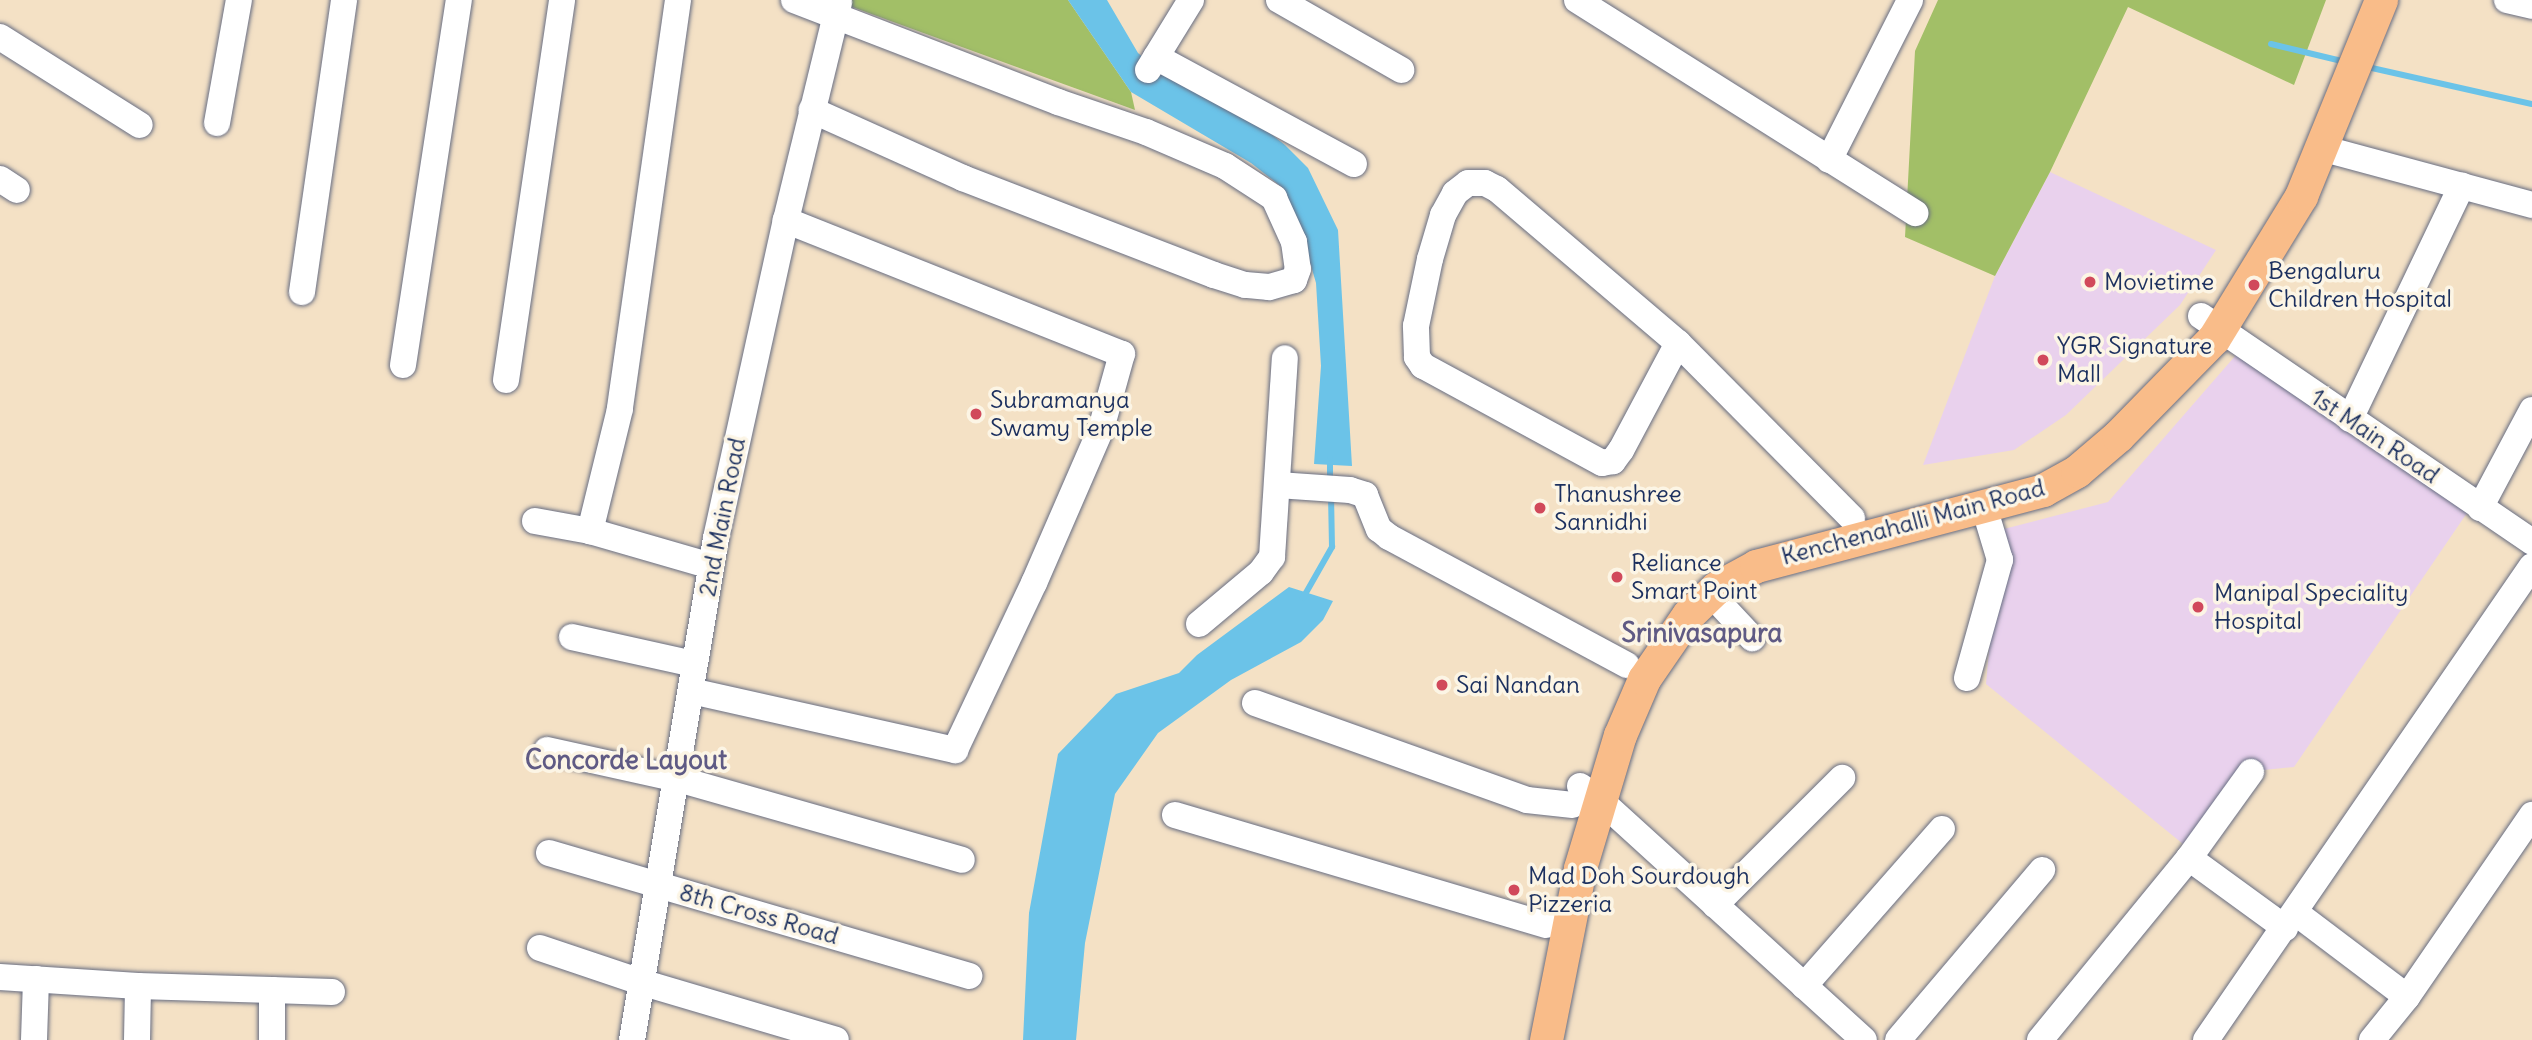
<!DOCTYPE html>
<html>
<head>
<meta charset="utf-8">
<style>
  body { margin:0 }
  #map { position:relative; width:2532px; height:1040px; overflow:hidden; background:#f4e1c5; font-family:Delius,sans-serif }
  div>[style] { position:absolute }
  .built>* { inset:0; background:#e9d1ed }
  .green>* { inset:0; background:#a2bf67 }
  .water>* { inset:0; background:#6bc3e8 }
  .stream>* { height:6px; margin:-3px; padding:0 3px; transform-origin:3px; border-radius:3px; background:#6bc3e8 }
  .roads { filter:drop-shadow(0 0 2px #676d82) drop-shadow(0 0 2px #676d82) }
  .minor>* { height:26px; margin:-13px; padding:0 13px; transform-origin:13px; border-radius:13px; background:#fff }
  .major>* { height:33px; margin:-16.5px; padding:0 16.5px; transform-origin:16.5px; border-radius:16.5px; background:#f9bc89 }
  .dots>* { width:19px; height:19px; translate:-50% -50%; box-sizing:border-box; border:4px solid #fcf5e5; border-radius:50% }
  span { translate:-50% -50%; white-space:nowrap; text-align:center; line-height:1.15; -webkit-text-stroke:7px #fcf5e5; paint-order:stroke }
  .poi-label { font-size:24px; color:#1b2f5e }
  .left { translate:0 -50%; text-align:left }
  .street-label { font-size:24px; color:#1b2f5e }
  .neighbourhood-label { font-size:26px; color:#5f5a84; font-weight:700 }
</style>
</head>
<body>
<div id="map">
  <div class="built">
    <i style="clip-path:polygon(2050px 172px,2216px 250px,2180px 305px,2066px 415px,2014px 450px,1923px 465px,1995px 276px)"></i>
    <i style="clip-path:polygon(2236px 355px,2469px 510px,2294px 767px,2245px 772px,2188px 848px,1986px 684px,2000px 530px,2108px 502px)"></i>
  </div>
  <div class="green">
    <i style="clip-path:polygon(845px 0,1068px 0,1131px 92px,1135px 110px,844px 4px)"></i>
    <i style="clip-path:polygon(1938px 0,2326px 0,2294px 85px,2128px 7px,2050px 172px,1995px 276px,1905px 237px,1915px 51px)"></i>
  </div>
  <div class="water">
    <i style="clip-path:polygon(1068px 0,1107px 0,1138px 53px,1166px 77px,1243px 112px,1285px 145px,1308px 168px,1338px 230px,1352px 466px,1314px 464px,1321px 366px,1316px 283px,1299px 224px,1283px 188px,1251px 163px,1131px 92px)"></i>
    <i style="clip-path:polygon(1289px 587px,1333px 601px,1323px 620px,1301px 642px,1231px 680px,1158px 733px,1115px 794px,1085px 943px,1076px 1040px,1023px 1040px,1029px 913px,1058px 754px,1116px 694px,1179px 673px,1197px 655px)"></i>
  </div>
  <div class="stream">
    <i style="left:2271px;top:44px;width:77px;rotate:13.5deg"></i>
    <i style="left:2363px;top:66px;width:173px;rotate:12.7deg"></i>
    <i style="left:1330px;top:459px;width:25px;rotate:90deg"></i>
    <i style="left:1303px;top:598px;width:59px;rotate:-60.4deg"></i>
    <i style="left:1332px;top:547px;width:53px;rotate:-91.1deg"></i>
  </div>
  <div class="roads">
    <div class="minor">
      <i style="left:678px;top:0;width:413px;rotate:98.1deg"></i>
      <i style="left:620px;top:409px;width:126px;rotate:103.8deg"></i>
      <i style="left:590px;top:531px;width:126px;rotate:16.1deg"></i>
      <i style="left:794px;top:0;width:283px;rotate:21.1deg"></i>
      <i style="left:1058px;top:102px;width:93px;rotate:18.8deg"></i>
      <i style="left:1146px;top:132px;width:86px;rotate:23.3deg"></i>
      <i style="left:1225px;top:166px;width:59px;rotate:33.1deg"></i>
      <i style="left:1274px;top:198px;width:48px;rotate:65.6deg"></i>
      <i style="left:1294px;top:242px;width:27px;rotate:82deg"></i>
      <i style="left:1298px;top:269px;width:12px;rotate:110deg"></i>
      <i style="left:1294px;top:280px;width:26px;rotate:164deg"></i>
      <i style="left:1269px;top:287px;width:24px;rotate:-175deg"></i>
      <i style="left:1245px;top:285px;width:33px;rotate:-162deg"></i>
      <i style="left:1214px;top:275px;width:269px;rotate:-158.9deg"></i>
      <i style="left:963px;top:178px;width:166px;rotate:-155.8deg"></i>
      <i style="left:1279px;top:0;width:141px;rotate:29.8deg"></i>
      <i style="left:1577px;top:0;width:400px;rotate:32.2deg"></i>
      <i style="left:2507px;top:0;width:26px;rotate:13deg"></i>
      <i style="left:0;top:37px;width:165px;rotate:32.2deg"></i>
      <i style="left:1156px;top:57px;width:225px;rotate:28.4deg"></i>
      <i style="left:1148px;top:70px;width:82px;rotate:-58.4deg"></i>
      <i style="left:217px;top:123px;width:125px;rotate:-79.9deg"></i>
      <i style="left:2321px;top:148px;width:219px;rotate:15.1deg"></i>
      <i style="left:1829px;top:160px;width:179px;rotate:-63.1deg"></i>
      <i style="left:0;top:179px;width:20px;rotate:33deg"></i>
      <i style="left:302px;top:292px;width:295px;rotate:-81.8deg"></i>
      <i style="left:2201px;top:316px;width:401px;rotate:34.3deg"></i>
      <i style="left:1678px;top:343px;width:121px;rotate:118deg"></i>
      <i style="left:1621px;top:450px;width:14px;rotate:126deg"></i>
      <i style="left:1613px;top:461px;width:11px;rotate:170deg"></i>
      <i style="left:1602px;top:463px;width:204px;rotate:-151.5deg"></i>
      <i style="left:1423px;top:366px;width:11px;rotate:-124deg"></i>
      <i style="left:1417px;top:357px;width:31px;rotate:-92deg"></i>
      <i style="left:1416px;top:326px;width:68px;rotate:-78.2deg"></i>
      <i style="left:1430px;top:259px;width:46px;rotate:-73.5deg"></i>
      <i style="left:1443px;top:215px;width:25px;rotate:-61deg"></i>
      <i style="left:1455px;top:193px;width:16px;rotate:-38deg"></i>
      <i style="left:1468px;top:183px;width:17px"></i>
      <i style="left:1485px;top:183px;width:13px;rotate:27deg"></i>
      <i style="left:1497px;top:189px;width:238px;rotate:40.4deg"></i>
      <i style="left:1678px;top:343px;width:247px;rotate:45.2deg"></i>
      <i style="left:403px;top:365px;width:369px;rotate:-81.3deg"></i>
      <i style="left:506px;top:380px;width:384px;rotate:-81.6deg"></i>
      <i style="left:2350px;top:419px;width:259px;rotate:-64.4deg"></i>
      <i style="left:1278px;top:485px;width:72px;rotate:4deg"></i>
      <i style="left:1350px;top:490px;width:16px;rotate:18deg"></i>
      <i style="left:1365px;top:495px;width:37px;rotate:68deg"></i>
      <i style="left:1379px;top:529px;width:13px;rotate:39deg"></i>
      <i style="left:1389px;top:537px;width:270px;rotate:28.3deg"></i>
      <i style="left:2480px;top:508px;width:111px;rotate:-62deg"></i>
      <i style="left:535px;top:521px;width:56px;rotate:10.3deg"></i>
      <i style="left:1710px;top:593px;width:62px;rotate:47deg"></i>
      <i style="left:1199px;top:624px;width:81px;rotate:-40deg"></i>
      <i style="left:1261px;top:572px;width:19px;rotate:-54deg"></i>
      <i style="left:1272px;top:557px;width:199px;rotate:-86.3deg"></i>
      <i style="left:572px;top:637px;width:125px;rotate:12.5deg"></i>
      <i style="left:1967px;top:678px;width:123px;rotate:-74.4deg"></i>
      <i style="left:2000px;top:560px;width:55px;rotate:-106.8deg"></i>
      <i style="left:691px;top:691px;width:271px;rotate:12.6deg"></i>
      <i style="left:955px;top:750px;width:185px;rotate:-64.7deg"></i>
      <i style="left:1034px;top:583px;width:168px;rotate:-66.5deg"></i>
      <i style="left:1101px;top:429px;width:78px;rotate:-74.4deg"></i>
      <i style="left:1122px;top:354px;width:362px;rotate:-158.3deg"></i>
      <i style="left:1255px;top:703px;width:289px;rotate:19.6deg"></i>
      <i style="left:1527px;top:800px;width:46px;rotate:6.2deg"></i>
      <i style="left:547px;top:750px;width:134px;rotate:12.5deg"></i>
      <i style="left:678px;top:779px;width:295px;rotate:15.9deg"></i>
      <i style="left:1580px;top:786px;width:23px;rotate:34deg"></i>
      <i style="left:1599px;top:799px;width:358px;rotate:42.3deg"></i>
      <i style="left:1175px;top:815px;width:387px;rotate:16.5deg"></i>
      <i style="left:549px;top:853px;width:438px;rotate:16.3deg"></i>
      <i style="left:2189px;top:858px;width:106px;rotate:-54.2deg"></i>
      <i style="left:1715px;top:905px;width:180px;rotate:-45deg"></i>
      <i style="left:2296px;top:913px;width:139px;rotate:37.1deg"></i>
      <i style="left:540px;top:948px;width:110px;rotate:18.6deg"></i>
      <i style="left:644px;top:983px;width:200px;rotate:16.5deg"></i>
      <i style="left:0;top:977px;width:138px;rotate:3.7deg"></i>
      <i style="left:138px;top:986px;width:134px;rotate:1.7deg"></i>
      <i style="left:272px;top:990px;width:50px;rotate:90deg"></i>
      <i style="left:1804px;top:986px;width:209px;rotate:-48.7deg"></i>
      <i style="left:272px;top:990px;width:60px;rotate:1.9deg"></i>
      <i style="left:34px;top:1040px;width:61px;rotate:-88.1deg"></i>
      <i style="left:137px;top:1040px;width:54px;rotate:-88.9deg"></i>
      <i style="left:632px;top:1040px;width:509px;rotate:-80.5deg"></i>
      <i style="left:716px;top:538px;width:326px;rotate:-77.6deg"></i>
      <i style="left:786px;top:220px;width:224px;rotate:-76.3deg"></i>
      <i style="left:1898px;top:1040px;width:223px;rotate:-49.7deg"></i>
      <i style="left:2040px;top:1040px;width:235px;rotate:-50.7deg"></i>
      <i style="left:2189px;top:858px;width:119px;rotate:36.1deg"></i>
      <i style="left:2206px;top:1040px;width:575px;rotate:-55.48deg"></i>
      <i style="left:2372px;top:1040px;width:55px;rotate:-50.9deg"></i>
      <i style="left:2407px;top:997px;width:221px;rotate:-55.5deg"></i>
    </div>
    <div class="major">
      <i style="left:1546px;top:1040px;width:175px;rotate:-78.8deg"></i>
      <i style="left:1580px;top:868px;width:139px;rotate:-73.3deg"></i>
      <i style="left:1620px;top:735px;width:61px;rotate:-66.8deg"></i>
      <i style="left:1644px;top:679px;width:78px;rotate:-55.5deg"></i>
      <i style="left:1688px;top:615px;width:39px;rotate:-44deg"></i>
      <i style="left:1716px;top:588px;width:46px;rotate:-28.8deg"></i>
      <i style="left:1756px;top:566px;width:297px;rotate:-14.8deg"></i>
      <i style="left:2043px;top:490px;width:39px;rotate:-29deg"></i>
      <i style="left:2077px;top:471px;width:54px;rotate:-40.5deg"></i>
      <i style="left:2118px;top:436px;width:137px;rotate:-45.6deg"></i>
      <i style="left:2214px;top:338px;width:167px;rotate:-58.5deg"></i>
      <i style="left:2301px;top:196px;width:212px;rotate:-67.8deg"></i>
    </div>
  </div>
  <div class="dots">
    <i style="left:2090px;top:282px;background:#d1495b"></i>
    <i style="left:2254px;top:285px;background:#d1495b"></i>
    <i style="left:2043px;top:360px;background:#d1495b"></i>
    <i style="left:976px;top:414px;background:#d1495b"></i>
    <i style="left:1540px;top:508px;background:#d1495b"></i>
    <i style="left:1617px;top:577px;background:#d1495b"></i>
    <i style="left:2198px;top:607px;background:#d1495b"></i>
    <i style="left:1442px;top:685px;background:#d1495b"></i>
    <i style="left:1514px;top:890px;background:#d1495b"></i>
  </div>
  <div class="poi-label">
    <span class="left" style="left:2268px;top:285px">Bengaluru<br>Children Hospital</span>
    <span class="left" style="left:2104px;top:282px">Movietime</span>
    <span class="left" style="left:2057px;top:360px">YGR Signature<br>Mall</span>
    <span class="left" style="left:990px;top:414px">Subramanya<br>Swamy Temple</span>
    <span class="left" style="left:1554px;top:508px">Thanushree<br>Sannidhi</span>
    <span class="left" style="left:1631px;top:577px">Reliance<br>Smart Point</span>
    <span class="left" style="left:2214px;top:607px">Manipal Speciality<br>Hospital</span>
    <span class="left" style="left:1456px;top:685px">Sai Nandan</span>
    <span class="left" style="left:1528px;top:890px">Mad Doh Sourdough<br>Pizzeria</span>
  </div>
  <div class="street-label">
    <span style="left:2375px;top:436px;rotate:34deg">1st Main Road</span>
    <span style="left:722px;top:517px;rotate:-79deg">2nd Main Road</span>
    <span style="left:1913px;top:522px;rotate:-15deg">Kenchenahalli Main Road</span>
    <span style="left:759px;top:914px;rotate:16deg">8th Cross Road</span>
  </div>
  <div class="neighbourhood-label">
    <span style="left:1702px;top:633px">Srinivasapura</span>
    <span style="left:626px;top:760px">Concorde Layout</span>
  </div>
</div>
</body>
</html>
